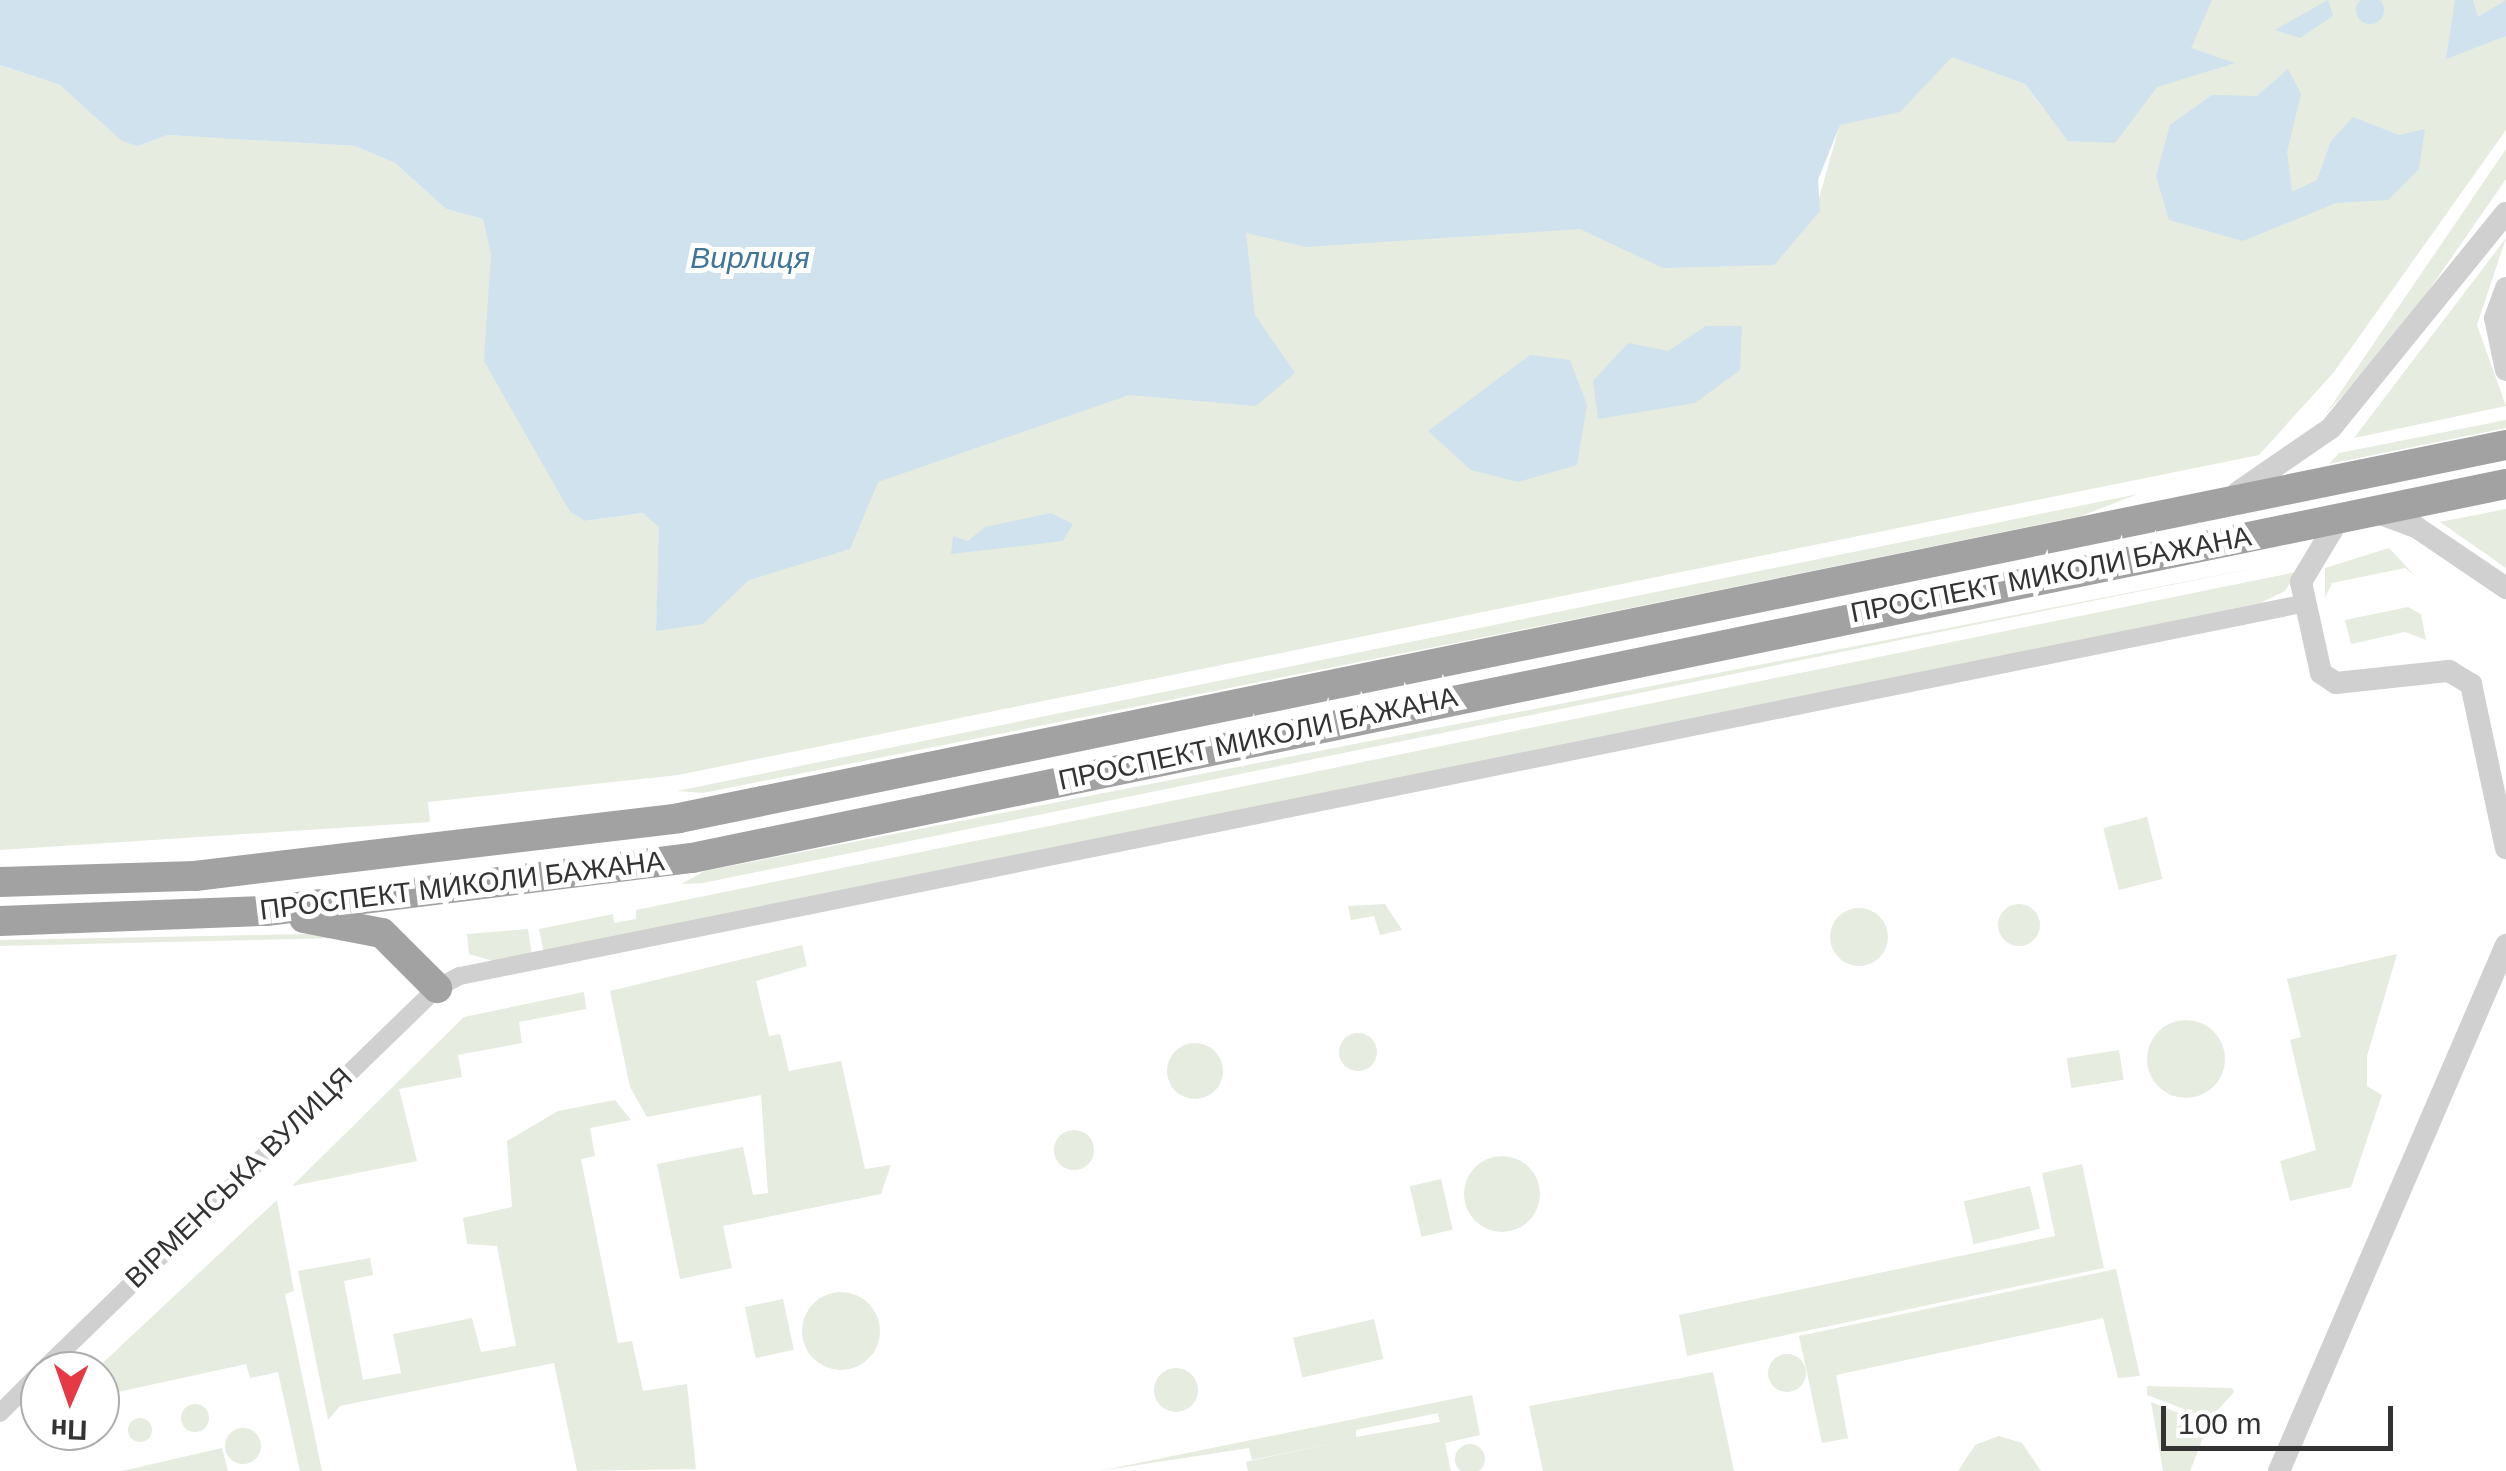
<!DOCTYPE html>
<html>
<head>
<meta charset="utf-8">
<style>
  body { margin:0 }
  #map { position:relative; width:2506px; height:1471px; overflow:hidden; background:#fff; font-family:Arial,sans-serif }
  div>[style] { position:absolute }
  .green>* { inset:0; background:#e6ecdf; transform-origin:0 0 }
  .round { border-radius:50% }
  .water>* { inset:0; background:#cfe2ee }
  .minor>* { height:18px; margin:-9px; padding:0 9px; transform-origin:9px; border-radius:9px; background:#d0d0d0 }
  .tertiary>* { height:22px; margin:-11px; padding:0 11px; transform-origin:11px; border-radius:11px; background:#d0d0d0 }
  .trunk>* { height:30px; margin:-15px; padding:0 15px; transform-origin:15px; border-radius:15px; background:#a2a2a2 }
  span { translate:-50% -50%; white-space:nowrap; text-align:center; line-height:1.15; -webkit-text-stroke:10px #fff; paint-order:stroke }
  .street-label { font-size:28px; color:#333 }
  .water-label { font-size:30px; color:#3f7597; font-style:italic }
  .north { position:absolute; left:20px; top:1351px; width:100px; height:100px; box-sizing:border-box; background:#fff; border:2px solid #adadad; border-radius:50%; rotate:182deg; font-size:28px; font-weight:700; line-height:40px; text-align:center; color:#333 }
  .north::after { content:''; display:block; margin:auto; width:35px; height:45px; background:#e63946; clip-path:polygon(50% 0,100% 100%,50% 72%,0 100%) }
  .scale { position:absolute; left:2161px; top:1406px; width:232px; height:45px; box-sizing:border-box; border:5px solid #333; border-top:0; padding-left:12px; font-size:30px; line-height:35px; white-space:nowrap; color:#333; -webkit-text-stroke:8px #fff; paint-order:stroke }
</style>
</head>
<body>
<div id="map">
  <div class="green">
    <i style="clip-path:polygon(evenodd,2212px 0,2506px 0,2506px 130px,2334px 372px,2259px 455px,678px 775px,428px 802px,430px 822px,0 850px,0 65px,60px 85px,138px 146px,168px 135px,227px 138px,355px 146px,395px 163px,446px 209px,483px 219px,789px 508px,1255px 315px,1240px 254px,1245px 233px,1819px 198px,1840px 124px,1881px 116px,1952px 56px,2025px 84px,2045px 111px,2212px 0,538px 449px,669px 520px,656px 630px,660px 527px,644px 513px,585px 521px,570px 512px,538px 449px)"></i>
    <i style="clip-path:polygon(2506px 149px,2506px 179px,2402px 329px,2325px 415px)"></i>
    <i style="clip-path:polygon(2506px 238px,2477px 325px,2506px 406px,2354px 438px)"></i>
    <i style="clip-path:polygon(2506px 420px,2506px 428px,2329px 464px,2339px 453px)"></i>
    <i style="clip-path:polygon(2138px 494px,2081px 516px,1625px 609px,703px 793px,677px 791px)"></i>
    <i style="clip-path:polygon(2506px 509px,2506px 568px,2440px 522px)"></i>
    <i style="clip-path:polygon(2389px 548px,2415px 576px,2405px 568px,2332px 583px,2325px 598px,2325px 568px)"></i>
    <i style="clip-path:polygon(2265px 566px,703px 883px,681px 884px,705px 871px)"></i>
    <i style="clip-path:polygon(2296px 572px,2285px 591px,2260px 603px,544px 954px,539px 929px,613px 914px,614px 923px,636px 919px,636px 910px)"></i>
    <i style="clip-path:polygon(2408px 607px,2421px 614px,2426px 640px,2405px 632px,2351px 644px,2345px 620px)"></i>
    <i style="left:2147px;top:817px;width:64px;height:45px;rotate:76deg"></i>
    <i style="clip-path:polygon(1385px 904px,1402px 930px,1380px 935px,1374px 916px,1351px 920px,1348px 906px)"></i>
    <i class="round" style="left:1998px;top:904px;width:42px;height:42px"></i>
    <i class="round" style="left:1830px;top:908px;width:58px;height:58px"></i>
    <i style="clip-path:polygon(528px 929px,532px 956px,500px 963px,469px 954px,467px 934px)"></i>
    <i style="clip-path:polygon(312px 934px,336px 938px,0 946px,0 940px)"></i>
    <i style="clip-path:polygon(802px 945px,807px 966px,756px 981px,769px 1036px,780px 1034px,789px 1071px,841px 1061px,865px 1169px,891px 1165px,881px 1194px,723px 1226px,732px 1268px,680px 1279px,657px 1164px,743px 1147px,753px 1195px,768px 1193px,761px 1095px,647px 1117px,630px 1087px,610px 991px)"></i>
    <i style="clip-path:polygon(2397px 954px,2367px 1056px,2367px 1086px,2382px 1095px,2351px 1187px,2290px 1201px,2280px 1161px,2316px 1150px,2290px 1040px,2301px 1037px,2287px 979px)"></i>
    <i style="clip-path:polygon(584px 992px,586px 1009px,519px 1022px,522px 1043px,458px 1055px,462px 1077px,399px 1089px,417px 1161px,292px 1186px,464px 1017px)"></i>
    <i class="round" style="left:2147px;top:1020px;width:78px;height:78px"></i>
    <i class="round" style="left:1339px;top:1033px;width:38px;height:38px"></i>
    <i class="round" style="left:1167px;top:1043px;width:56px;height:56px"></i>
    <i style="left:2119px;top:1050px;width:30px;height:53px;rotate:81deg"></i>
    <i style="clip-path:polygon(615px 1100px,631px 1120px,590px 1128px,595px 1156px,581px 1159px,618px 1343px,632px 1341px,643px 1391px,687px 1384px,696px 1469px,577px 1471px,554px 1363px,340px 1406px,328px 1420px,298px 1271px,370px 1258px,373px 1275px,344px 1281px,363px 1380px,401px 1373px,393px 1334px,472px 1318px,481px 1352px,516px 1346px,497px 1246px,467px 1244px,463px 1218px,512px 1207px,507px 1141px,558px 1111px)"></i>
    <i class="round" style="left:1054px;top:1130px;width:40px;height:40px"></i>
    <i class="round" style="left:1464px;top:1156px;width:76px;height:76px"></i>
    <i style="clip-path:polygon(2082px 1164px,2104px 1268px,1687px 1356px,1679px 1315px,2055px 1236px,2042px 1173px)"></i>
    <i style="left:1441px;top:1179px;width:52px;height:32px;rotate:77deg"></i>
    <i style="left:2030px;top:1186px;width:44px;height:68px;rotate:77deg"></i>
    <i style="clip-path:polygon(277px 1200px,294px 1291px,285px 1294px,322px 1471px,300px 1471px,278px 1372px,250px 1378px,246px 1364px,100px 1396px,94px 1371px)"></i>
    <i style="clip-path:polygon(2116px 1269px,2140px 1376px,2118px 1378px,2103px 1318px,1836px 1375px,1848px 1438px,1822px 1443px,1799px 1336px)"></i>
    <i class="round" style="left:802px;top:1292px;width:78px;height:78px"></i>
    <i style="left:783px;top:1299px;width:52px;height:39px;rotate:78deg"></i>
    <i style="left:1374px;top:1319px;width:41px;height:83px;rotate:77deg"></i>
    <i class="round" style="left:1768px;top:1354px;width:38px;height:38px"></i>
    <i class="round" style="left:1154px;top:1368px;width:44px;height:44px"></i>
    <i style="clip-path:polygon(1713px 1372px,1734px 1471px,1543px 1471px,1529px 1406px)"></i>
    <i style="clip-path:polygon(2147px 1386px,2232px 1388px,2234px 1392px,2210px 1419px,2147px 1395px)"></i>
    <i style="clip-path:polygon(evenodd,1472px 1395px,1480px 1435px,1445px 1443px,1451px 1471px,1248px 1471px,1246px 1462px,1356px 1438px,1252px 1460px,1249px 1448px,1099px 1471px,1472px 1395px,1438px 1413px,1440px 1422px,1356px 1437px,1356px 1430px,1438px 1413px)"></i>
    <i style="clip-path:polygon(2151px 1402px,2208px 1425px,2190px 1471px,2163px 1471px)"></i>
    <i class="round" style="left:181px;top:1404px;width:28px;height:28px"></i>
    <i class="round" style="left:128px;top:1418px;width:24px;height:24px"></i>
    <i class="round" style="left:225px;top:1428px;width:36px;height:36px"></i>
    <i style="clip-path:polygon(1999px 1436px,2022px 1443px,2041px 1471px,1958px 1471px,1975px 1445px)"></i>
    <i class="round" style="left:1455px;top:1444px;width:30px;height:30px"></i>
    <i style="clip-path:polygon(222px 1448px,228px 1471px,122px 1471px)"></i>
  </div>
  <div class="water">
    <i class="round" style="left:2356px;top:-4px;width:28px;height:28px"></i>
    <i style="clip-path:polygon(0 0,2212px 0,2191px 48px,2235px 63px,2157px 87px,2115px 143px,2068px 141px,2025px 84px,1952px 57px,1900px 112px,1840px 125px,1818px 180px,1820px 211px,1774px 265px,1663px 268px,1580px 229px,1306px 247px,1246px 233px,1255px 315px,1295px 373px,1256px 406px,1129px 395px,878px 482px,850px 549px,749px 580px,703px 624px,656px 631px,659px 527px,643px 513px,585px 521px,570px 512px,484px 361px,491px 254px,483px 219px,446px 209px,395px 163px,355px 146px,168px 135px,138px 146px,122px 141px,60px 85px,0 65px)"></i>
    <i style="clip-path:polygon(2328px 0,2333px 16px,2300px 38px,2275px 30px)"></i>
    <i style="clip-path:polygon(2455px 0,2473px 0,2478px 17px,2506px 0,2506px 36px,2446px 59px)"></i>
    <i style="clip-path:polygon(2288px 69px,2301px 94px,2287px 152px,2292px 192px,2317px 180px,2331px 141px,2353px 117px,2399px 135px,2425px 129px,2419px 169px,2388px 200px,2336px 203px,2243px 241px,2169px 220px,2156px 176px,2170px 125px,2212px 95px,2257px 96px)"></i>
    <i style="clip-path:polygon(1706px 326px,1742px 326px,1740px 370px,1695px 403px,1598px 419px,1593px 381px,1628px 343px,1668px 351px)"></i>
    <i style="clip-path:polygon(1530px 355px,1570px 360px,1587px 405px,1577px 465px,1518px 482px,1471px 470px,1428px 431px)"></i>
    <i style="clip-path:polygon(1051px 513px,1073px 524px,1063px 541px,951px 554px,953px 536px,968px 541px,985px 527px)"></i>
  </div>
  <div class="minor">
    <i style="left:42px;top:1371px;width:550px;rotate:-44.12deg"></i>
    <i style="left:437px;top:988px;width:26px;rotate:-28deg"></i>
    <i style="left:460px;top:976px;width:1883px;rotate:-11.42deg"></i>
    <i style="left:0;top:1413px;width:57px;rotate:-45deg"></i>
  </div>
  <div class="tertiary">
    <i style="left:2506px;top:288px;width:32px;rotate:110deg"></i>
    <i style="left:2495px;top:318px;width:53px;rotate:78.1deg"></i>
    <i style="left:2238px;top:492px;width:113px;rotate:-34.5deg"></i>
    <i style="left:2331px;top:428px;width:277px;rotate:-50.9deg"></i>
    <i style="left:2372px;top:511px;width:47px;rotate:20deg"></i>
    <i style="left:2416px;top:527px;width:109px;rotate:34.1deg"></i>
    <i style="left:2340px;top:517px;width:76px;rotate:121deg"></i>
    <i style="left:2301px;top:582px;width:93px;rotate:77.6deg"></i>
    <i style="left:2321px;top:673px;width:18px;rotate:34deg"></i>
    <i style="left:2336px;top:683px;width:114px;rotate:-6.1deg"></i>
    <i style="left:2449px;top:671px;width:26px;rotate:31deg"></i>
    <i style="left:2471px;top:684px;width:168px;rotate:78deg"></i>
    <i style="left:2279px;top:1471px;width:573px;rotate:-66.66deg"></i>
  </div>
  <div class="trunk">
    <i style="left:0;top:882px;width:195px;rotate:-1.8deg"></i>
    <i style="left:195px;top:876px;width:487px;rotate:-6.8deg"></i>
    <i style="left:679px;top:818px;width:1865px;rotate:-11.54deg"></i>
    <i style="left:304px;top:918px;width:79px;rotate:10.9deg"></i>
    <i style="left:382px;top:933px;width:78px;rotate:45deg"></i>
    <i style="left:0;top:921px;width:266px;rotate:-2.2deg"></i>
    <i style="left:266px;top:911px;width:429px;rotate:-7.1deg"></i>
    <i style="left:692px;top:858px;width:1852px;rotate:-11.65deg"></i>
  </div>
  <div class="street-label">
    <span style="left:2051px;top:575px;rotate:-11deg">ПРОСПЕКТ МИКОЛИ БАЖАНА</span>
    <span style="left:1258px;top:739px;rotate:-12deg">ПРОСПЕКТ МИКОЛИ БАЖАНА</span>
    <span style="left:462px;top:886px;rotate:-7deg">ПРОСПЕКТ МИКОЛИ БАЖАНА</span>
    <span style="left:239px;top:1178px;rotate:-44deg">ВІРМЕНСЬКА ВУЛИЦЯ</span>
  </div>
  <div class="water-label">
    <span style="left:750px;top:258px">Вирлиця</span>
  </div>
  <div class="north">Пн</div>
  <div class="scale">100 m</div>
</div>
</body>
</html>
